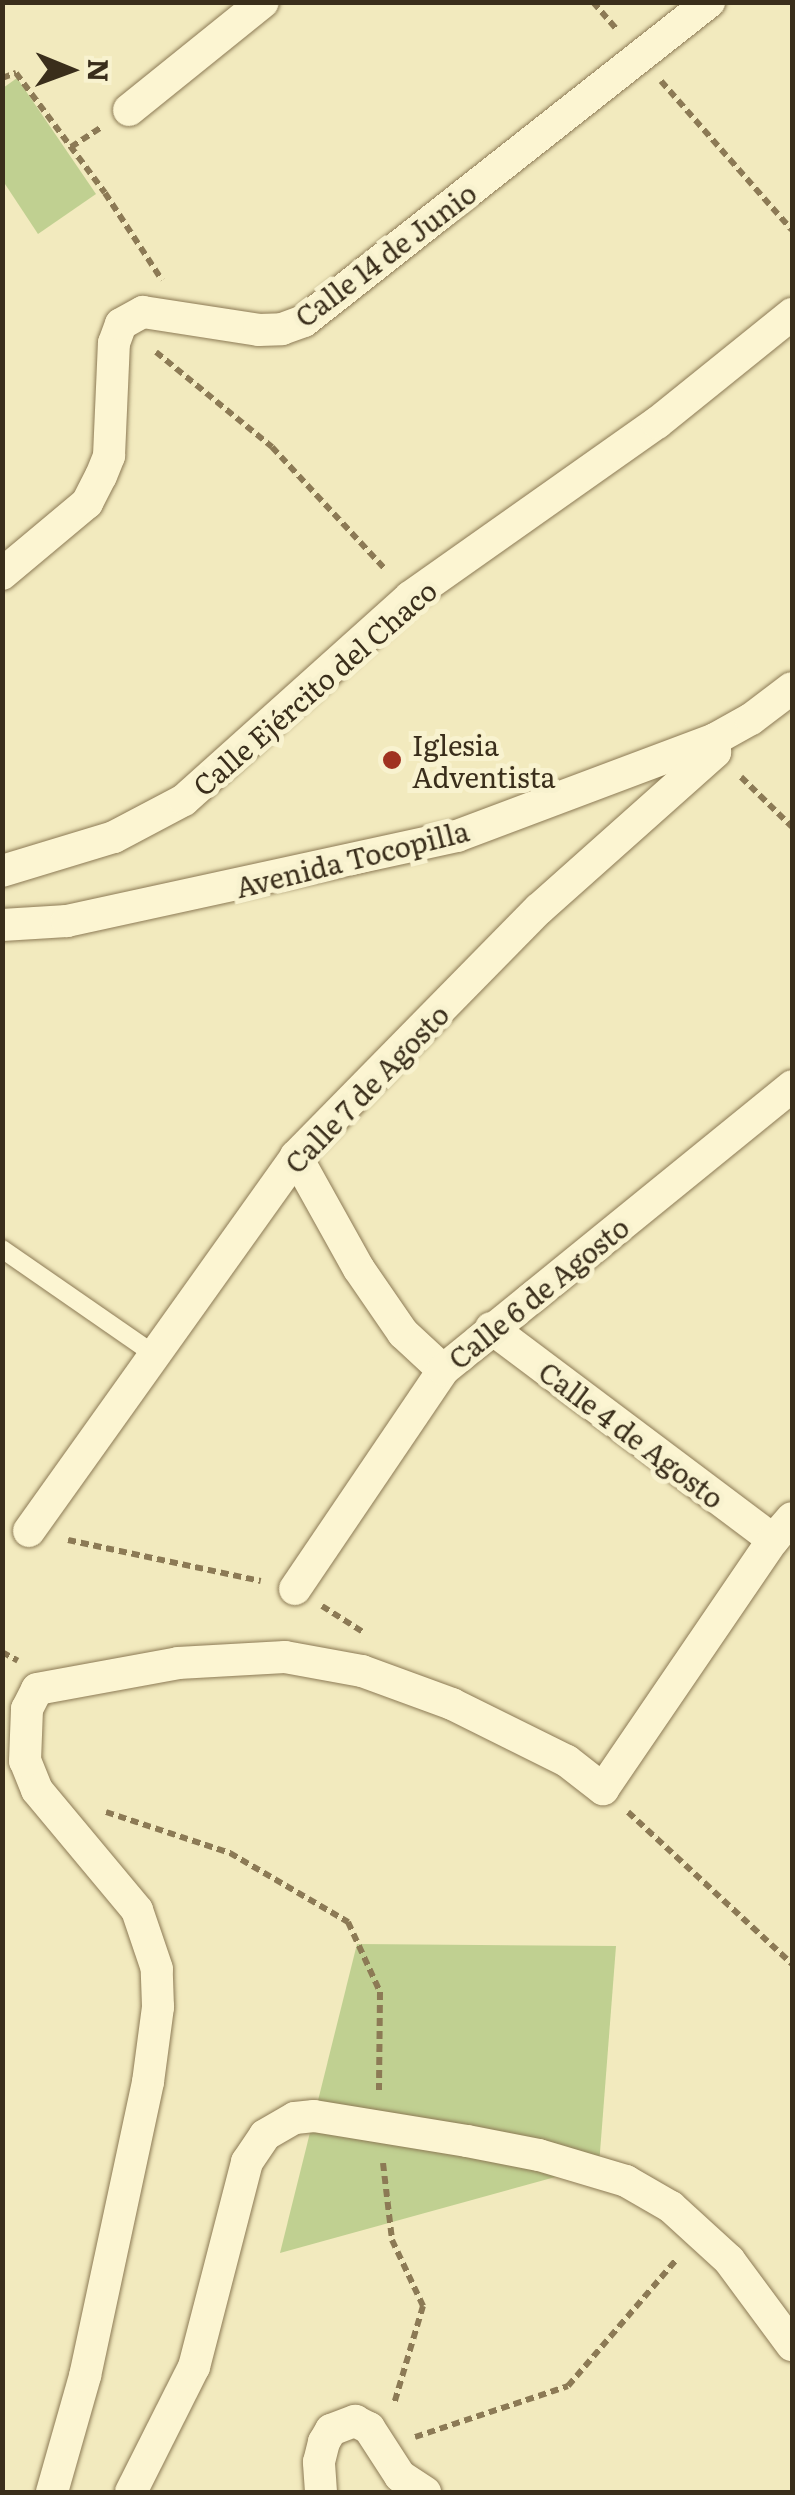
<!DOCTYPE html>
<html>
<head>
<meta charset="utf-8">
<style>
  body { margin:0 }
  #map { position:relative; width:795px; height:2495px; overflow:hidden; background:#f2eabe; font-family:Literata,serif }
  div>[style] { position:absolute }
  .green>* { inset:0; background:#c0d091 }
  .path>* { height:6px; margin-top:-3px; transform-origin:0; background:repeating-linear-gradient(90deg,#8c7a55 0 8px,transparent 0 13px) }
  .roads { filter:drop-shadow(0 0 2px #8c7a55) drop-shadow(0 0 2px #8c7a55) }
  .service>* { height:18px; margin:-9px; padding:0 9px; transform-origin:9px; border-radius:9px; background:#fcf5d2 }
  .minor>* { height:32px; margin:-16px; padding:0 16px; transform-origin:16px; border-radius:16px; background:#fcf5d2 }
  .dots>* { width:28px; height:28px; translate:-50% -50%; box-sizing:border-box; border:5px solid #f8f2cf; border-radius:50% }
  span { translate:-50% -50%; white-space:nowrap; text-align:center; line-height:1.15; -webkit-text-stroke:10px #f8f2cf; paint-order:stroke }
  .street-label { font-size:28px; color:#3a2e1b }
  .poi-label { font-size:28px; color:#3a2e1b }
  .left { translate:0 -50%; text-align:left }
  .frame { position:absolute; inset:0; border:5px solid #3a2e1b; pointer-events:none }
  .north { position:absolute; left:20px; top:20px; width:100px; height:100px; -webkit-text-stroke:8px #f8f2cf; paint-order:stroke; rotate:91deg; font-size:28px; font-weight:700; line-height:40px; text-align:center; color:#3a2e1b }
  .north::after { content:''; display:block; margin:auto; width:35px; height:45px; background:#3a2e1b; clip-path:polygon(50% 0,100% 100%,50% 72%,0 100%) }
</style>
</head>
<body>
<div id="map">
  <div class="green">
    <i style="clip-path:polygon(17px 78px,96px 194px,38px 234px,3px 181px,3px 88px)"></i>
    <i style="clip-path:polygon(357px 1944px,616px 1946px,599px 2165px,280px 2253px)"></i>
  </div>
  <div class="path">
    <i style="left:593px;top:2px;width:37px;rotate:49deg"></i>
    <i style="left:2px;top:78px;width:15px;rotate:-20deg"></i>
    <i style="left:16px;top:73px;width:149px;rotate:53.4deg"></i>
    <i style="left:105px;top:193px;width:104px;rotate:56.8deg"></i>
    <i style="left:661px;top:81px;width:198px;rotate:48.7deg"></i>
    <i style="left:71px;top:147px;width:37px;rotate:-33deg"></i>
    <i style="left:156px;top:352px;width:150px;rotate:39.3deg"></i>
    <i style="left:272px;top:447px;width:168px;rotate:47.2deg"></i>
    <i style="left:741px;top:777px;width:71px;rotate:44.4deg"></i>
    <i style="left:68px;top:1540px;width:197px;rotate:12deg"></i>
    <i style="left:322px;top:1606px;width:49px;rotate:32.4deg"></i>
    <i style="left:2px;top:1652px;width:18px;rotate:29deg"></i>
    <i style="left:106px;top:1812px;width:131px;rotate:18.3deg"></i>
    <i style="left:230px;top:1853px;width:137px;rotate:30.3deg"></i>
    <i style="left:348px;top:1922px;width:77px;rotate:65.4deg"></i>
    <i style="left:380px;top:1992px;width:98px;rotate:90.6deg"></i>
    <i style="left:628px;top:1812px;width:224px;rotate:42.8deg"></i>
    <i style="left:383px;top:2163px;width:78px;rotate:83.3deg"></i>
    <i style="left:392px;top:2240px;width:73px;rotate:64.8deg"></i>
    <i style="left:423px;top:2306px;width:102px;rotate:106.5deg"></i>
    <i style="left:415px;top:2437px;width:161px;rotate:-18.4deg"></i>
    <i style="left:568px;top:2386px;width:166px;rotate:-49.4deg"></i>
  </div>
  <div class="roads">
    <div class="service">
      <i style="left:2px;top:1249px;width:186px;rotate:34.7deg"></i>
    </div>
    <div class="minor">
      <i style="left:129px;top:110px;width:172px;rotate:-38.9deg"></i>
      <i style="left:2px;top:574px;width:111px;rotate:-39.9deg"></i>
      <i style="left:87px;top:503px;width:30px;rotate:-63deg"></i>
      <i style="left:101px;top:476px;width:22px;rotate:-68deg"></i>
      <i style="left:109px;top:456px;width:113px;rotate:-87.5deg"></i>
      <i style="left:114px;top:343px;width:20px;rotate:-70deg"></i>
      <i style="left:121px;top:324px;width:25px;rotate:-29deg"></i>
      <i style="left:143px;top:312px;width:117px;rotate:8.8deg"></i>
      <i style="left:259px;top:330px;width:23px;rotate:-2deg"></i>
      <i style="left:282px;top:329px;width:23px;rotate:-20deg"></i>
      <i style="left:304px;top:321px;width:516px;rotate:-38.23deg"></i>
      <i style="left:2px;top:871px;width:117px;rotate:-16.9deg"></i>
      <i style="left:114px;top:837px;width:79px;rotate:-27.9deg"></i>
      <i style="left:184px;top:800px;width:304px;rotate:-41.9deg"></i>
      <i style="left:410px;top:597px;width:302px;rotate:-35.2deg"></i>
      <i style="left:657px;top:423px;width:174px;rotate:-38.9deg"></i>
      <i style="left:2px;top:925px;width:65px;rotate:-3.5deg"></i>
      <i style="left:67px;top:921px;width:399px;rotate:-12.3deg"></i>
      <i style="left:457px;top:836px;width:276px;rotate:-20.6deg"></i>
      <i style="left:715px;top:739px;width:41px;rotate:-29.1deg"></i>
      <i style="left:751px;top:719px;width:51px;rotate:-37.1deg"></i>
      <i style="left:296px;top:1156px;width:129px;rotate:60.9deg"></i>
      <i style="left:359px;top:1269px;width:78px;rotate:55.5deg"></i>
      <i style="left:403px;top:1333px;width:54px;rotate:42.8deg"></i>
      <i style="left:491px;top:1328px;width:353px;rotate:36.9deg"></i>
      <i style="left:29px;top:1531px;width:460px;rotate:-54.5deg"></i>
      <i style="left:296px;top:1156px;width:346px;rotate:-45.5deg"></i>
      <i style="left:539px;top:909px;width:236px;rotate:-41.7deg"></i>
      <i style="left:715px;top:752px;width:13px;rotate:-90deg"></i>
      <i style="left:295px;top:1589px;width:264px;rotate:-55.9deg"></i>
      <i style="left:443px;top:1370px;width:450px;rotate:-39.1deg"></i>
      <i style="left:52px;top:2492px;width:121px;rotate:-74.1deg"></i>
      <i style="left:85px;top:2376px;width:301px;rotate:-77.9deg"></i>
      <i style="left:148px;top:2082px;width:76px;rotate:-82.4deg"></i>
      <i style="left:158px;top:2007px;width:38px;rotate:-92deg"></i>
      <i style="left:157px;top:1969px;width:62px;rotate:-108.7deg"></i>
      <i style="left:137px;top:1910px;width:156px;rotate:-129.8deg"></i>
      <i style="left:37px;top:1790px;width:31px;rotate:-112deg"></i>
      <i style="left:25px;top:1761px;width:52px;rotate:-87.8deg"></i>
      <i style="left:27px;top:1709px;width:22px;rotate:-63deg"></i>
      <i style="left:37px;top:1689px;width:143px;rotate:-10.4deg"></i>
      <i style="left:178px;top:1663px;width:107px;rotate:-3.2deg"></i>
      <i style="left:285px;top:1657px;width:78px;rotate:10.3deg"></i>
      <i style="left:362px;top:1671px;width:96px;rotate:20.1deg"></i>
      <i style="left:452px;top:1704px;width:128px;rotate:26.4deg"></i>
      <i style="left:567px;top:1761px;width:46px;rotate:37.9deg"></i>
      <i style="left:603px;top:1789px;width:301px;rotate:-55.7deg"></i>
      <i style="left:773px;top:1540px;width:29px;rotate:-49deg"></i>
      <i style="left:131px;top:2492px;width:140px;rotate:-63.3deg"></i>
      <i style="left:194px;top:2367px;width:212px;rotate:-75.5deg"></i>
      <i style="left:247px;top:2162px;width:32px;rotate:-56deg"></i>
      <i style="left:265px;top:2135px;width:34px;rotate:-30deg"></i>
      <i style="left:295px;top:2118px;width:19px;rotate:-6deg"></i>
      <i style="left:314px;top:2116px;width:155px;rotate:9.3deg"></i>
      <i style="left:467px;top:2141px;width:73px;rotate:11deg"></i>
      <i style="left:539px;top:2155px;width:91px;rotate:16.6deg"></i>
      <i style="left:626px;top:2181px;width:52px;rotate:30deg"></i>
      <i style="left:671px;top:2207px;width:79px;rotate:42.4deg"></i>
      <i style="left:729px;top:2260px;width:106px;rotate:53.5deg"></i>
      <i style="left:321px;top:2492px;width:30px;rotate:-94deg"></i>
      <i style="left:319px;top:2462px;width:21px;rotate:-76deg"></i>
      <i style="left:324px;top:2442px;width:14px;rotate:-60deg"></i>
      <i style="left:331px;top:2430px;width:26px;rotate:-21deg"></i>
      <i style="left:355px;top:2421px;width:16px;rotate:27deg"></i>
      <i style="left:369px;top:2428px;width:57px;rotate:57.1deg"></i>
      <i style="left:400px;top:2476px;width:30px;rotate:33deg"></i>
    </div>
  </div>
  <div class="dots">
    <i style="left:392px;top:760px;background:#a03220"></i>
  </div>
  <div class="street-label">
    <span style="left:385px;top:254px;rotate:-37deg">Calle 14 de Junio</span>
    <span style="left:314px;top:687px;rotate:-41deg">Calle Ejército del Chaco</span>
    <span style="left:352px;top:858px;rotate:-14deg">Avenida Tocopilla</span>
    <span style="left:366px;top:1088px;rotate:-46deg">Calle 7 de Agosto</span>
    <span style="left:538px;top:1292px;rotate:-39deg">Calle 6 de Agosto</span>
    <span style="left:632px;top:1434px;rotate:37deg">Calle 4 de Agosto</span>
  </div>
  <div class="poi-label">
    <span class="left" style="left:412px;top:760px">Iglesia<br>Adventista</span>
  </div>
  <div class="frame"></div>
  <div class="north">N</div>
</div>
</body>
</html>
